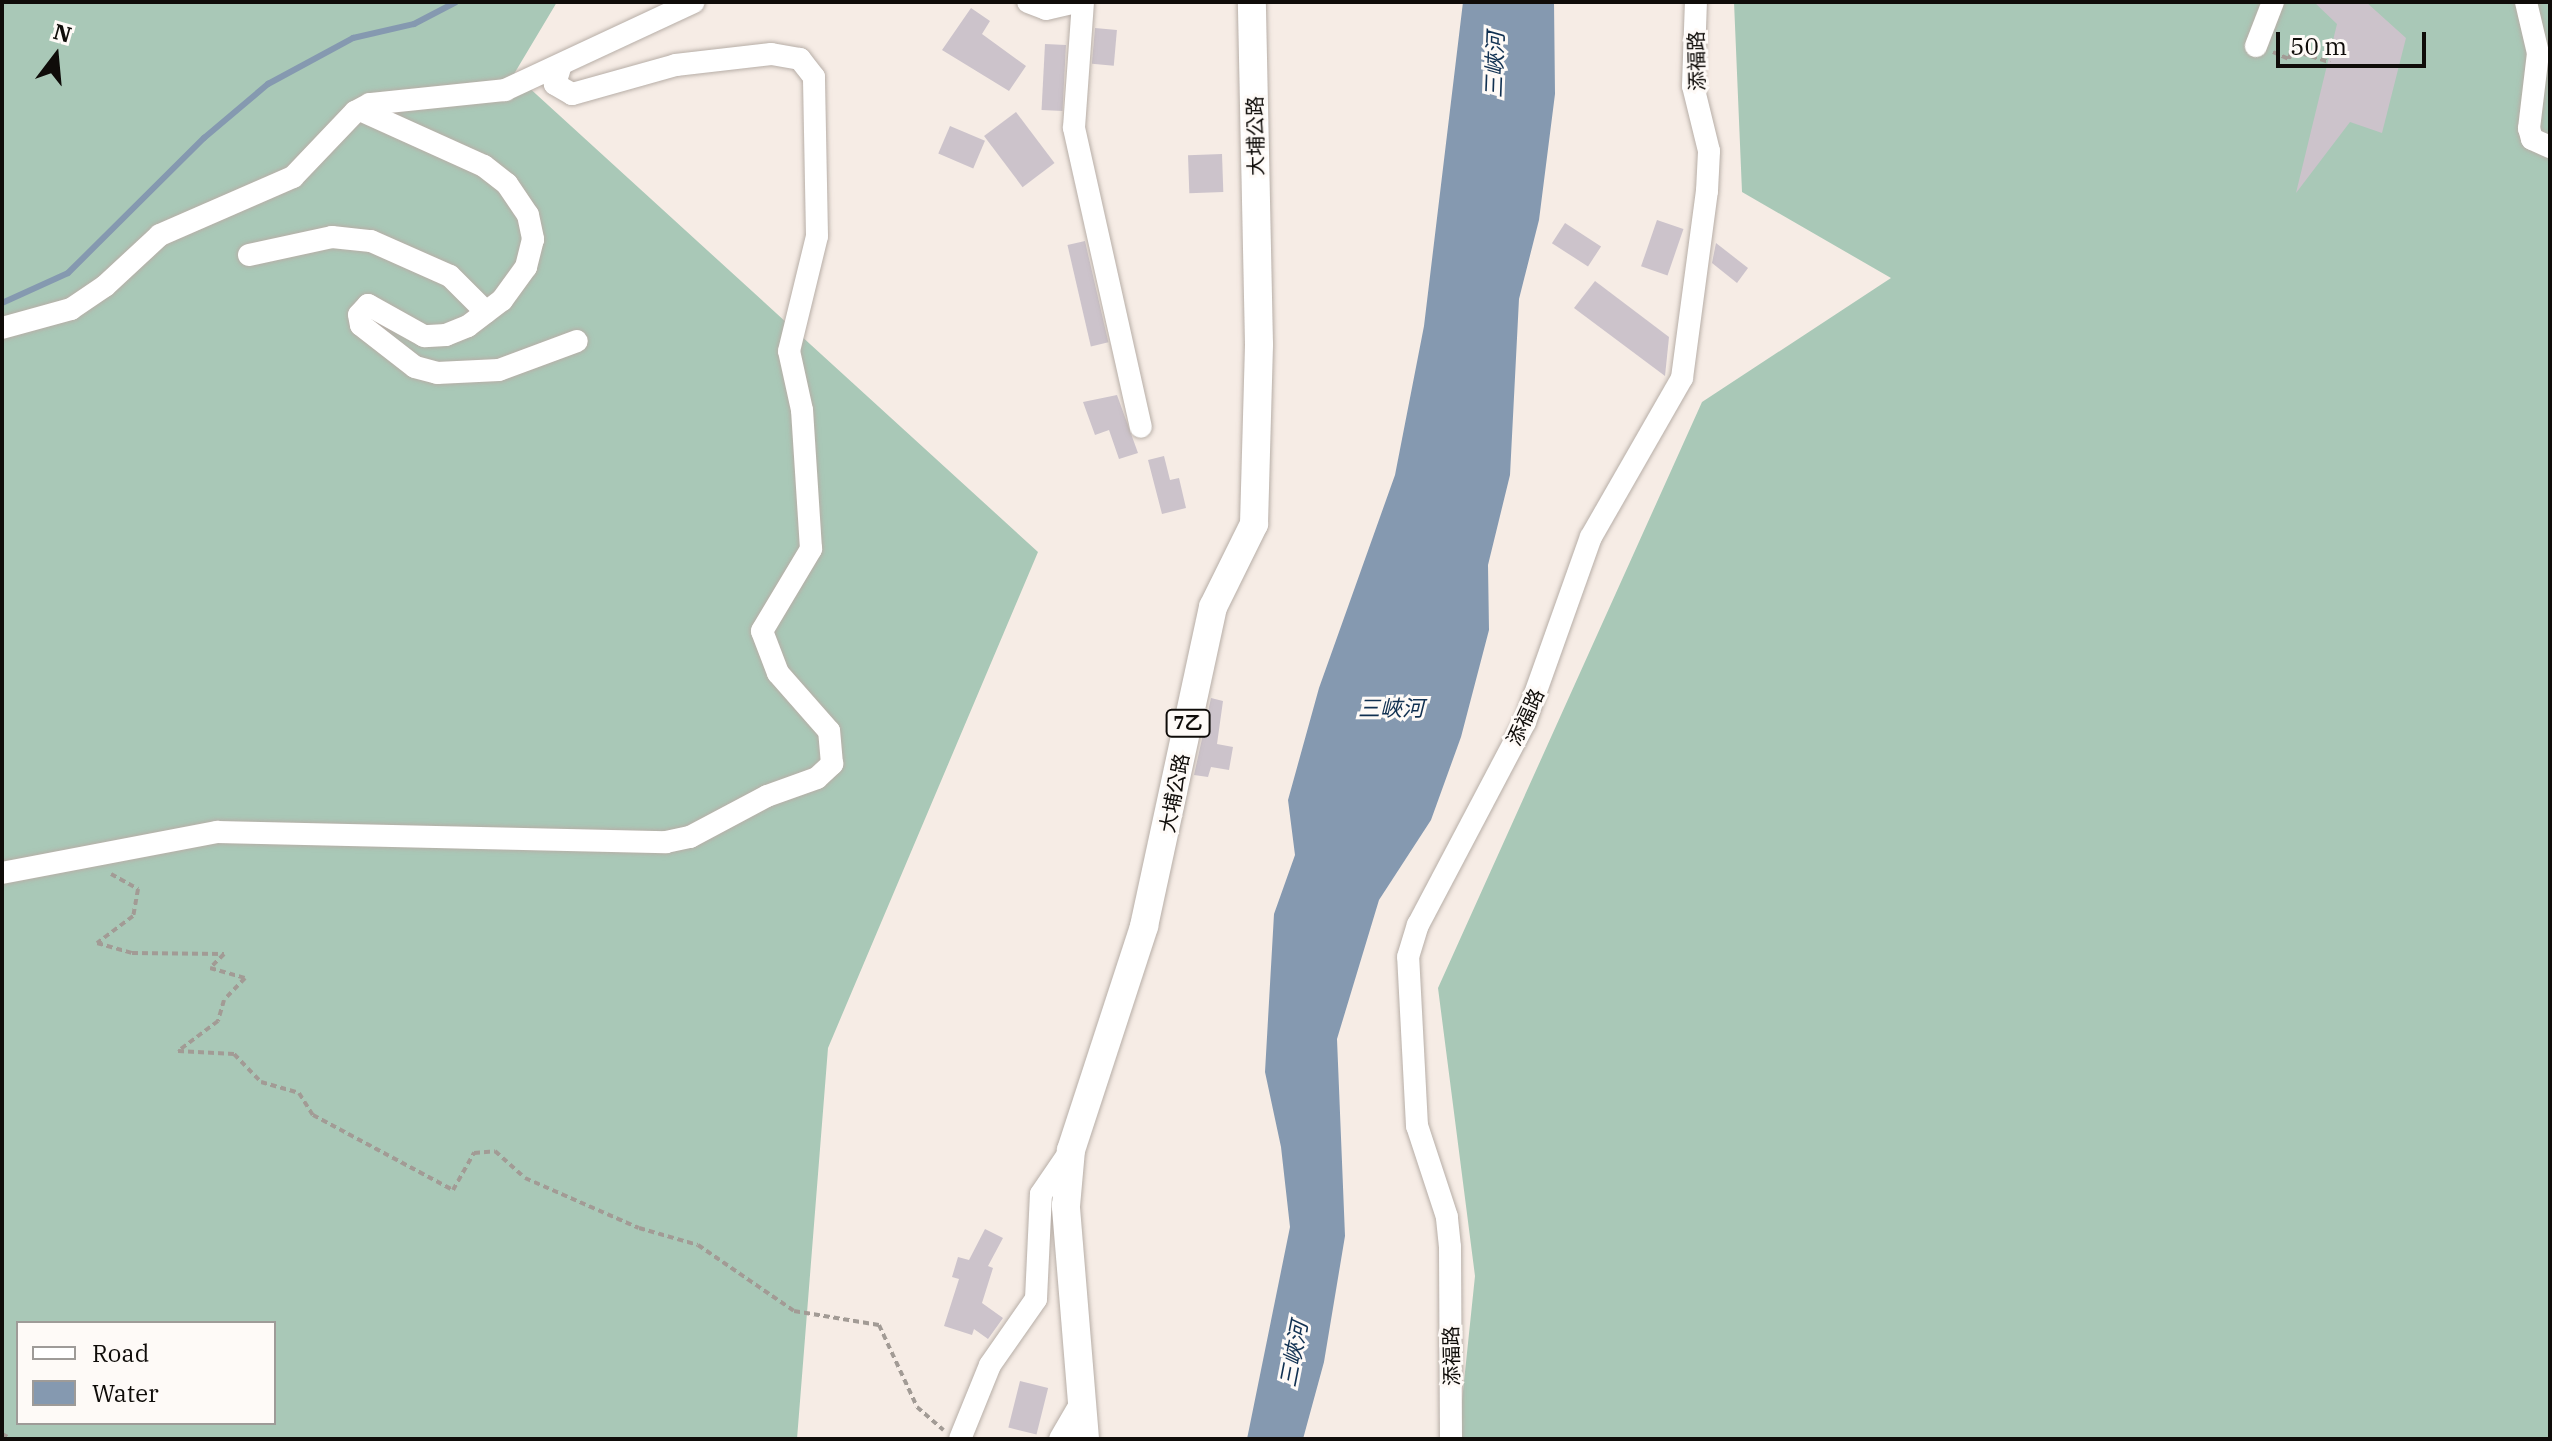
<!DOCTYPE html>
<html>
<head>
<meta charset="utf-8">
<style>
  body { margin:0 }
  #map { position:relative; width:2552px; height:1441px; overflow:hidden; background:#f6ece5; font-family:"IBM Plex Serif","Noto Sans TC",serif }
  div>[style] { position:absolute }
  .forest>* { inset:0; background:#a9c8b7 }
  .water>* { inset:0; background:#8599b0 }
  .stream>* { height:6px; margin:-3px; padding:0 3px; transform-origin:3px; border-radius:3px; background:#8599b0 }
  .building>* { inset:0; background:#ccc3cb; transform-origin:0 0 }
  .path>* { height:4px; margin-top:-2px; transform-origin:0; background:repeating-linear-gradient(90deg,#a29b95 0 6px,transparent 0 10px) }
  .roads { filter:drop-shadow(0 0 2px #b7aea7) drop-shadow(0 0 2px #b7aea7) }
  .minor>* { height:22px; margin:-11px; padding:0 11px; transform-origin:11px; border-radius:11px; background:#fff }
  .major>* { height:28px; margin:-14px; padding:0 14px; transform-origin:14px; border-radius:14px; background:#fff }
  span { translate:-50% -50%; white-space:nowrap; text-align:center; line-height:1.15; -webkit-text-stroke:6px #fefaf7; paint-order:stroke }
  .shield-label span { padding:2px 6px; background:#fefaf7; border:2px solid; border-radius:6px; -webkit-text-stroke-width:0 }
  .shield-label { font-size:18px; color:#0f0c09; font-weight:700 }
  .street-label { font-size:20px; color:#0f0c09 }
  .water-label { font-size:22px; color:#103051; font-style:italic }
  .frame { position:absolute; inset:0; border:4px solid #0f0c09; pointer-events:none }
  .legend { position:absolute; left:16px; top:1321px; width:260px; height:104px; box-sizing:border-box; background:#fefaf7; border:2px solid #9e9b98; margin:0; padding:10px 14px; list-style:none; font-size:24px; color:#0f0c09 }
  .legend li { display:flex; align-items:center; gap:16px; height:40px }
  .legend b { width:40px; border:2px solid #9e9b98 }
  .north { position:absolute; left:16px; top:16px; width:80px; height:80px; -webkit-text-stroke:6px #fefaf7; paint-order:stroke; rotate:16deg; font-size:22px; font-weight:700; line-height:32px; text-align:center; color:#0f0c09 }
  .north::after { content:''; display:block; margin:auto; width:28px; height:36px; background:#0f0c09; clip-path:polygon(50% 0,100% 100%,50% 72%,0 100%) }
  .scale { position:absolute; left:2276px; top:32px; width:150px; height:36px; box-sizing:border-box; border:4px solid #0f0c09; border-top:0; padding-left:10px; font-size:24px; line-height:28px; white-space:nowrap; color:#0f0c09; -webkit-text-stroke:6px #fefaf7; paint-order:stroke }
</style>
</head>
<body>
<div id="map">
  <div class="forest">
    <i style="clip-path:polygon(evenodd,2px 2px,557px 2px,514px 74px,1038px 552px,828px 1048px,797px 1439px,2px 1439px,2px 2px,18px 1323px,274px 1323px,274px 1423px,18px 1423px,18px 1323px)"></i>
    <i style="clip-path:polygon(1734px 2px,2550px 2px,2550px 1439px,1458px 1439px,1475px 1276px,1438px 988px,1702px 402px,1891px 278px,1742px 192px)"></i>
  </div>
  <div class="water">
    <i style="clip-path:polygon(1463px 2px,1554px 2px,1555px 94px,1539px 220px,1519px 299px,1510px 475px,1488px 565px,1489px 630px,1461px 737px,1431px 820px,1379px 900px,1337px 1039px,1345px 1236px,1324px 1362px,1303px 1439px,1247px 1439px,1290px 1227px,1281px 1147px,1265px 1072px,1274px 914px,1295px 855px,1288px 800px,1319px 688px,1395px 475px,1424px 326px)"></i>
  </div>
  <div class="stream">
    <i style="left:2px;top:303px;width:72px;rotate:-24.4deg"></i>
    <i style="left:68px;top:273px;width:192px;rotate:-44.8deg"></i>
    <i style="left:204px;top:138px;width:84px;rotate:-40.2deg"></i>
    <i style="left:268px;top:84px;width:97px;rotate:-28.4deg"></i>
    <i style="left:353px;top:38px;width:63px;rotate:-12.9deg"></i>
    <i style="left:414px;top:24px;width:47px;rotate:-27.6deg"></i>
  </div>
  <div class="building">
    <i style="clip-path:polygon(2314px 2px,2366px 2px,2406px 38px,2382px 133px,2350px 122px,2296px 193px,2337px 24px)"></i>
    <i style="clip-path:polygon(971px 8px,990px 21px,982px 34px,1026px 66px,1009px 91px,942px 50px)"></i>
    <i style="left:1095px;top:28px;width:22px;height:36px;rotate:5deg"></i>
    <i style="left:1045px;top:44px;width:21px;height:66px;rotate:3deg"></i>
    <i style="left:1016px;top:112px;width:64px;height:40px;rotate:53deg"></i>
    <i style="left:950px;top:126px;width:38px;height:30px;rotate:23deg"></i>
    <i style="left:1222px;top:154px;width:38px;height:34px;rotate:88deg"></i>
    <i style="left:1657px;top:220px;width:28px;height:49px;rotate:19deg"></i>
    <i style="left:1565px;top:223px;width:43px;height:24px;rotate:33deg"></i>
    <i style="left:1085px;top:241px;width:104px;height:18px;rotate:77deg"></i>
    <i style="clip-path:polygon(1716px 243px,1748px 268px,1737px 283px,1712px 263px)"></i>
    <i style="clip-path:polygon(1595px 281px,1669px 337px,1665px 376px,1574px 308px)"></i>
    <i style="clip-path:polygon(1117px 395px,1138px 453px,1119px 459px,1109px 430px,1095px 435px,1083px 402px)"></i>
    <i style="clip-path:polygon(1164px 456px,1170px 480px,1179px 478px,1186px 508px,1162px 514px,1148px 460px)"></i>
    <i style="clip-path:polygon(1211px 698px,1223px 701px,1217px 744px,1233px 747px,1229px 770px,1211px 767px,1208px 777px,1194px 775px)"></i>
    <i style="clip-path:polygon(985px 1229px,1003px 1238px,988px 1266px,993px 1268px,982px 1303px,1003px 1318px,988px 1339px,974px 1329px,972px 1335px,944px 1326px,959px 1279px,952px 1277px,958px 1257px,969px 1260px)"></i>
    <i style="left:1020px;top:1381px;width:29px;height:48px;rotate:14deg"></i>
  </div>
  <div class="path">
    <i style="left:2273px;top:52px;width:17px;rotate:24deg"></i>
    <i style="left:2289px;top:59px;width:9px;rotate:-72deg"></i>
    <i style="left:2292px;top:50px;width:40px;rotate:18deg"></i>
    <i style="left:111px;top:874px;width:31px;rotate:29deg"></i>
    <i style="left:138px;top:889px;width:27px;rotate:100deg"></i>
    <i style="left:133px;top:916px;width:45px;rotate:143.1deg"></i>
    <i style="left:97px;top:943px;width:36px;rotate:16deg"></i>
    <i style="left:132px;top:953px;width:92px;rotate:0.6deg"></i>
    <i style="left:224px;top:954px;width:20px;rotate:135deg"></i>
    <i style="left:210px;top:968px;width:36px;rotate:16deg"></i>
    <i style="left:245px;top:978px;width:30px;rotate:134deg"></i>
    <i style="left:224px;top:1000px;width:22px;rotate:106deg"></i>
    <i style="left:218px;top:1021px;width:50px;rotate:143.1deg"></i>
    <i style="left:178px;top:1051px;width:56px;rotate:3.1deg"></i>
    <i style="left:234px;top:1054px;width:39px;rotate:46deg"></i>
    <i style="left:261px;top:1082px;width:40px;rotate:16deg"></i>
    <i style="left:299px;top:1093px;width:26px;rotate:58deg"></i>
    <i style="left:313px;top:1115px;width:159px;rotate:28.2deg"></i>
    <i style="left:453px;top:1190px;width:43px;rotate:-60.4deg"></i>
    <i style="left:474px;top:1153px;width:21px;rotate:-5deg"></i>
    <i style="left:495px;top:1151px;width:40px;rotate:42deg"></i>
    <i style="left:525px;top:1178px;width:124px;rotate:23.7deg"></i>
    <i style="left:639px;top:1228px;width:61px;rotate:16.1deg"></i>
    <i style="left:698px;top:1245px;width:116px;rotate:34.5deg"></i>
    <i style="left:794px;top:1311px;width:86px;rotate:9.4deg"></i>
    <i style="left:879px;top:1325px;width:90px;rotate:65.1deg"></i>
    <i style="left:917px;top:1407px;width:35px;rotate:41deg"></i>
    <i style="left:2px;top:1434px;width:11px;rotate:27deg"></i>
  </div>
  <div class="roads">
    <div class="minor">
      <i style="left:1028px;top:2px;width:19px;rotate:21deg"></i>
      <i style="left:1046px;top:9px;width:31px;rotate:-13deg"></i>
      <i style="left:1083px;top:2px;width:126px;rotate:94.1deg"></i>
      <i style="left:1074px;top:128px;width:306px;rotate:77.4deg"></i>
      <i style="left:2526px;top:2px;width:52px;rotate:76.8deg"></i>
      <i style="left:2538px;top:53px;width:76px;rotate:96.8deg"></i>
      <i style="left:2529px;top:128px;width:11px;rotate:75deg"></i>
      <i style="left:2532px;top:139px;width:20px;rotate:24deg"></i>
      <i style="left:2256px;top:46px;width:47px;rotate:-68.9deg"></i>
      <i style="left:360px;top:110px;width:136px;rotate:24.3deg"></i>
      <i style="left:484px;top:166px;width:29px;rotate:38deg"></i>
      <i style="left:507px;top:184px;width:37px;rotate:56deg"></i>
      <i style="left:528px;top:215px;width:25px;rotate:78deg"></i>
      <i style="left:533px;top:239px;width:29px;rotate:104deg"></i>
      <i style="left:526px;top:267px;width:41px;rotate:126deg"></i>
      <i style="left:502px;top:300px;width:43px;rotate:142.6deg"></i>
      <i style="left:468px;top:326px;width:24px;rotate:158deg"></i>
      <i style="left:446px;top:335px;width:22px;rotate:177deg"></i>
      <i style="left:424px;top:336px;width:64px;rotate:-151deg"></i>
      <i style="left:368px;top:305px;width:13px;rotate:132deg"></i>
      <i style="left:359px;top:315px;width:10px;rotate:79deg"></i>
      <i style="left:361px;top:325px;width:68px;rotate:37.9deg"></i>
      <i style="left:415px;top:367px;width:23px;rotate:15deg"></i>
      <i style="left:437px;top:373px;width:62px;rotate:-2.8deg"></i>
      <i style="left:499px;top:370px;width:83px;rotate:-20.4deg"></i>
      <i style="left:249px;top:255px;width:85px;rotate:-12.2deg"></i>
      <i style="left:332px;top:237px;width:39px;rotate:6deg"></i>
      <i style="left:371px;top:241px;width:86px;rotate:23.9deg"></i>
      <i style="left:450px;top:276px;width:51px;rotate:45deg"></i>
      <i style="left:2px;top:328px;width:72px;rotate:-15.4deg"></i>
      <i style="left:71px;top:309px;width:41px;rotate:-34.1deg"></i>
      <i style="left:105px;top:286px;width:75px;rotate:-42.8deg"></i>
      <i style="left:160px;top:235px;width:145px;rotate:-23.6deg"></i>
      <i style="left:293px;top:177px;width:90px;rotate:-46.4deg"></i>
      <i style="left:355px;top:112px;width:17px;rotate:-28deg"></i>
      <i style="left:370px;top:104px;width:136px;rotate:-5.9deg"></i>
      <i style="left:505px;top:90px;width:208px;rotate:-25deg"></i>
      <i style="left:2px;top:873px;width:219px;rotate:-10.8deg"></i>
      <i style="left:217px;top:832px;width:449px;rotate:1.3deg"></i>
      <i style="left:666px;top:842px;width:25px;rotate:-12deg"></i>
      <i style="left:690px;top:837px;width:87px;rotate:-28deg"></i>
      <i style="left:767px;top:796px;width:53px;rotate:-19.8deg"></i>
      <i style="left:817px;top:778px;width:21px;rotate:-43deg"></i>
      <i style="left:832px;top:764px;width:33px;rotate:-95deg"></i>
      <i style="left:829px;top:731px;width:77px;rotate:-131.3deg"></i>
      <i style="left:778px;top:673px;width:45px;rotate:-110.9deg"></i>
      <i style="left:762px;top:631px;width:96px;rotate:-59.1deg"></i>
      <i style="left:811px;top:549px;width:139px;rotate:-93.7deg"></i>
      <i style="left:802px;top:410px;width:60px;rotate:-102.4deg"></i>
      <i style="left:789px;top:351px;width:118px;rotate:-76.3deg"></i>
      <i style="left:817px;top:236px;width:159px;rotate:-91.1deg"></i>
      <i style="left:814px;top:77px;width:23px;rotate:-128deg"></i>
      <i style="left:800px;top:59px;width:29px;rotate:-170deg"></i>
      <i style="left:771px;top:54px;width:96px;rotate:173.4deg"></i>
      <i style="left:676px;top:65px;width:108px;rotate:164.4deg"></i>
      <i style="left:572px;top:94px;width:20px;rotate:-150deg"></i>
      <i style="left:555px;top:84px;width:17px;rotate:-73deg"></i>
      <i style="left:960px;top:1439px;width:80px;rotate:-67.9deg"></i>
      <i style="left:990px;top:1365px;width:80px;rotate:-55.1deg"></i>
      <i style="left:1036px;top:1299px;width:105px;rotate:-87.3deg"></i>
      <i style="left:1041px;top:1194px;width:53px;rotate:-55.7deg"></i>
      <i style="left:1060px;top:1439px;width:44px;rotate:-59.9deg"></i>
      <i style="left:1451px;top:1439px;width:192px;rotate:-90.3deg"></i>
      <i style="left:1450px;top:1247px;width:30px;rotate:-96deg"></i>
      <i style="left:1447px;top:1217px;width:96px;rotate:-108.2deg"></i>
      <i style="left:1417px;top:1126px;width:169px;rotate:-93deg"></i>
      <i style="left:1408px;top:957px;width:34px;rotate:-73deg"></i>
      <i style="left:1418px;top:925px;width:229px;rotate:-62.2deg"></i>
      <i style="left:1525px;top:722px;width:196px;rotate:-70.4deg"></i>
      <i style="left:1591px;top:537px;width:183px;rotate:-60.2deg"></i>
      <i style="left:1682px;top:378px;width:189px;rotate:-82.4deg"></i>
      <i style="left:1707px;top:191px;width:40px;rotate:-87.1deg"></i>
      <i style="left:1709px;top:151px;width:67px;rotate:-103.8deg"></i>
      <i style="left:1693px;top:86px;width:84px;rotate:-88deg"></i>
    </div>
    <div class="major">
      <i style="left:1085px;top:1439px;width:234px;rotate:-94.7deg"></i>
      <i style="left:1066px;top:1206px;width:56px;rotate:-84.9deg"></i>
      <i style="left:1071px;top:1150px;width:236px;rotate:-71.9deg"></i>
      <i style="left:1144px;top:926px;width:326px;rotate:-77.8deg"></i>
      <i style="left:1213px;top:607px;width:93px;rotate:-63.7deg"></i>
      <i style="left:1254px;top:524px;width:180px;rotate:-88.4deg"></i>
      <i style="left:1259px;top:344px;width:342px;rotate:-91.2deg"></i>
    </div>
  </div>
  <div class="shield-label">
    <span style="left:1188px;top:723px">7乙</span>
  </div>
  <div class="street-label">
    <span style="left:1696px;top:61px;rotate:-91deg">添福路</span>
    <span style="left:1255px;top:136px;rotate:-91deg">大埔公路</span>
    <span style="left:1525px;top:717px;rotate:-65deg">添福路</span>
    <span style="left:1174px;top:793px;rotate:-79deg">大埔公路</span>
    <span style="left:1451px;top:1356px;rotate:-91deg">添福路</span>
  </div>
  <div class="water-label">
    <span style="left:1494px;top:65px;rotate:-88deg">三峽河</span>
    <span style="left:1391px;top:708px">三峽河</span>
    <span style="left:1293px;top:1354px;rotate:-79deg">三峽河</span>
  </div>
  <div class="frame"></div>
  <ul class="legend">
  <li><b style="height:10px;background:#fff"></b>Road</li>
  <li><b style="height:22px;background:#8599b0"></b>Water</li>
  </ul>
  <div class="north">N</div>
  <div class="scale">50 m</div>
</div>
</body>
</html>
